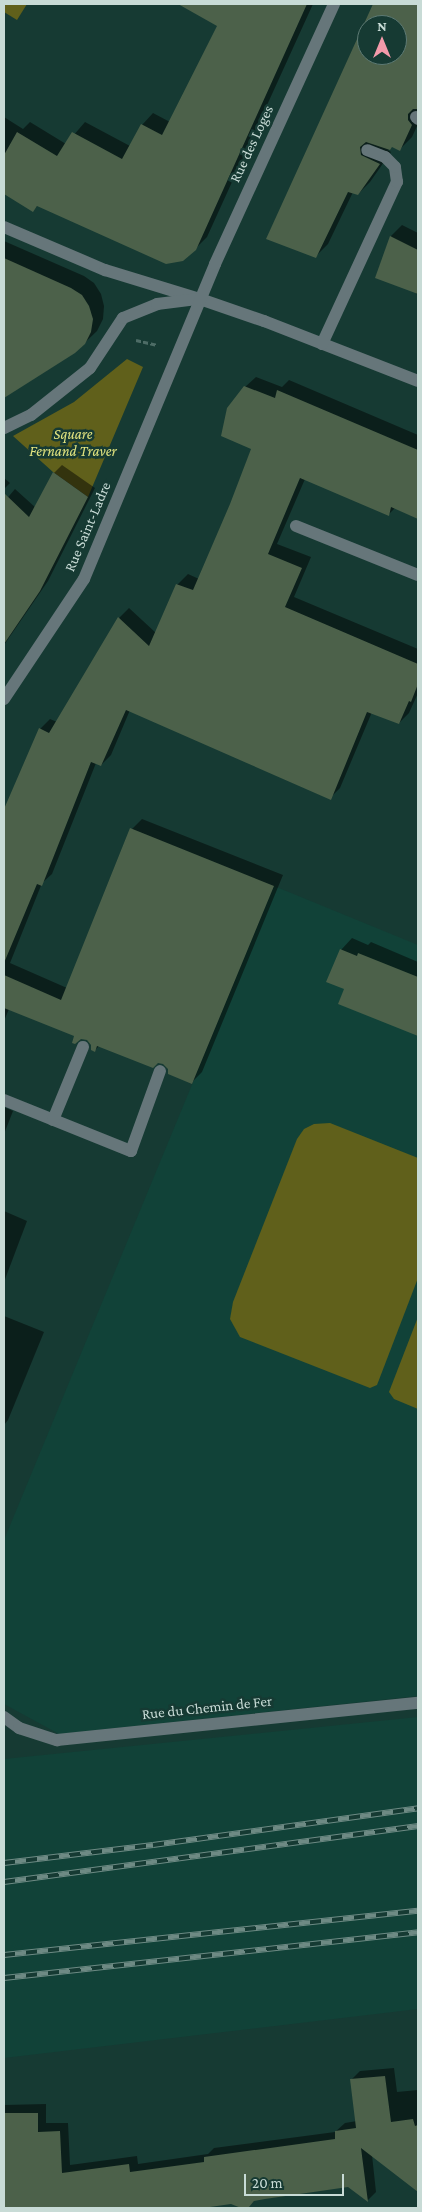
<!DOCTYPE html>
<html>
<head>
<meta charset="utf-8">
<style>
  body { margin:0 }
  #map { position:relative; width:422px; height:2212px; overflow:hidden; background:#163a33; font-family:"Crimson Pro",serif }
  div>[style] { position:absolute }
  .built>* { inset:0; background:#114238 }
  .green>* { inset:0; background:#60601b }
  .shadow>* { inset:0; background:#0007 }
  .building>* { inset:0; background:#4c614a }
  .path>* { height:3px; margin-top:-1.5px; transform-origin:0; background:repeating-linear-gradient(90deg,#4d6c66 0 5px,transparent 0 7.5px) }
  .minor>* { height:12px; margin:-6px; padding:0 6px; transform-origin:6px; border-radius:6px; background:#66767a }
  .rail>* { height:5.5px; margin-top:-2.75px; transform-origin:0; background:repeating-linear-gradient(90deg,#163a33 0 11px,#6e8a84 0 22px); box-sizing:border-box; border-block:1px solid #6e8a84 }
  span { translate:-50% -50%; white-space:nowrap; text-align:center; line-height:1.15; -webkit-text-stroke:5px #163a33; paint-order:stroke }
  .street-label { font-size:15px; color:#c8dbd6 }
  .park-label { font-size:15px; color:#e1e37f; font-style:italic }
  .frame { position:absolute; inset:0; border:5px solid #c8dbd6; pointer-events:none }
  .north { position:absolute; left:357px; top:15px; width:50px; height:50px; box-sizing:border-box; background:#163a33; border:1px solid #5d7a74; border-radius:50%; rotate:0deg; font-size:14px; font-weight:700; line-height:20px; text-align:center; color:#c8dbd6 }
  .north::after { content:''; display:block; margin:auto; width:18px; height:22px; background:#f39aaa; clip-path:polygon(50% 0,100% 100%,50% 72%,0 100%) }
  .scale { position:absolute; left:244px; top:2174px; width:100px; height:22px; box-sizing:border-box; border:2px solid #c8dbd6; border-top:0; padding-left:6px; font-size:15px; line-height:18px; white-space:nowrap; color:#c8dbd6; -webkit-text-stroke:4px #163a33; paint-order:stroke }
</style>
</head>
<body>
<div id="map">
  <div class="built">
    <i style="clip-path:polygon(274px 886px,418px 945px,418px 1696px,59px 1734px,4px 1704px,4px 1540px)"></i>
    <i style="clip-path:polygon(418px 1717px,418px 2009px,4px 2058px,4px 1759px)"></i>
  </div>
  <div class="green">
    <i style="clip-path:polygon(4px 4px,27px 4px,17px 20px,4px 12px)"></i>
    <i style="clip-path:polygon(127px 359px,143px 367px,88px 497px,53px 472px,13px 436px,74px 402px)"></i>
    <i style="clip-path:polygon(330px 1123px,418px 1158px,418px 1278px,377px 1385px,370px 1388px,240px 1337px,230px 1319px,233px 1302px,297px 1139px,304px 1129px,314px 1124px)"></i>
    <i style="clip-path:polygon(418px 1317px,418px 1409px,394px 1399px,389px 1392px)"></i>
  </div>
  <div class="shadow">
    <i style="clip-path:polygon(180px 4px,313px 4px,207px 237px,195px 249px,38px 205px,33px 211px,4px 192px,4px 117px,23px 129px,30px 122px,66px 144px,85px 122px,130px 146px,142px 125px,153px 113px,170px 122px,219px 25px)"></i>
    <i style="clip-path:polygon(evenodd,375px 4px,418px 4px,418px 124px,412px 137px,400px 149px,393px 146px,388px 150px,391px 152px,370px 182px,358px 194px,353px 192px,328px 244px,316px 256px,267px 238px,375px 4px,367px 25px,397px 25px,397px 55px,367px 55px,367px 25px)"></i>
    <i style="clip-path:polygon(402px 225px,418px 233px,418px 297px,391px 236px)"></i>
    <i style="clip-path:polygon(4px 241px,84px 276px,94px 283px,101px 294px,104px 306px,103px 319px,97px 331px,75px 352px,4px 396px)"></i>
    <i style="clip-path:polygon(256px 377px,282px 387px,289px 380px,418px 435px,418px 518px,395px 508px,389px 514px,305px 479px,277px 544px,311px 557px,294px 597px,418px 649px,418px 693px,409px 713px,399px 723px,372px 712px,340px 788px,330px 798px,130px 710px,111px 755px,101px 765px,96px 763px,52px 874px,42px 883px,10px 963px,67px 988px,132px 829px,142px 819px,283px 875px,202px 1072px,192px 1082px,169px 1069px,164px 1062px,100px 1045px,95px 1050px,91px 1042px,86px 1038px,9px 1009px,4px 1021px,4px 813px,40px 729px,50px 719px,57px 722px,119px 618px,129px 608px,156px 633px,177px 585px,188px 574px,199px 579px,231px 504px,252px 448px,245px 387px)"></i>
    <i style="clip-path:polygon(62px 465px,95px 488px,48px 581px,4px 645px,4px 502px,15px 489px,36px 508px,54px 473px)"></i>
    <i style="clip-path:polygon(4px 478px,10px 483px,4px 489px)"></i>
    <i style="clip-path:polygon(352px 938px,368px 945px,371px 942px,418px 962px,418px 1035px,339px 1003px,345px 988px,341px 950px)"></i>
    <i style="clip-path:polygon(4px 1107px,13px 1111px,4px 1134px)"></i>
    <i style="clip-path:polygon(4px 1211px,27px 1221px,4px 1282px)"></i>
    <i style="clip-path:polygon(4px 1316px,44px 1332px,8px 1420px,4px 1425px)"></i>
    <i style="clip-path:polygon(394px 2068px,397px 2092px,418px 2090px,418px 2175px,372px 2155px,376px 2192px,368px 2200px,349px 2186px,255px 2200px,249px 2206px,239px 2207px,232px 2203px,196px 2208px,4px 2208px,4px 2105px,46px 2104px,46px 2123px,68px 2123px,70px 2165px,137px 2156px,138px 2164px,208px 2154px,214px 2148px,335px 2132px,345px 2123px,357px 2121px,352px 2079px,360px 2071px)"></i>
  </div>
  <div class="building">
    <i style="clip-path:polygon(178px 4px,307px 4px,196px 250px,183px 261px,166px 264px,37px 206px,33px 212px,4px 194px,4px 155px,17px 132px,57px 156px,72px 132px,122px 159px,141px 124px,162px 135px,217px 26px)"></i>
    <i style="clip-path:polygon(evenodd,373px 4px,418px 4px,418px 109px,413px 109px,408px 114px,408px 120px,412px 125px,400px 151px,392px 147px,390px 150px,366px 142px,360px 147px,361px 155px,380px 164px,358px 195px,348px 192px,316px 258px,266px 239px,373px 4px,367px 25px,397px 25px,397px 55px,367px 55px,367px 25px)"></i>
    <i style="clip-path:polygon(390px 236px,418px 250px,418px 294px,375px 278px)"></i>
    <i style="clip-path:polygon(4px 258px,71px 288px,82px 295px,89px 306px,93px 319px,91px 332px,85px 344px,75px 353px,4px 398px)"></i>
    <i style="clip-path:polygon(244px 386px,275px 398px,277px 390px,418px 450px,418px 519px,391px 507px,389px 516px,300px 478px,268px 554px,302px 568px,285px 607px,418px 664px,418px 684px,411px 702px,409px 701px,399px 724px,367px 712px,331px 800px,126px 710px,101px 766px,91px 762px,42px 886px,37px 884px,4px 963px,4px 809px,39px 728px,49px 733px,118px 617px,149px 646px,176px 584px,193px 590px,230px 504px,251px 449px,221px 436px,227px 408px)"></i>
    <i style="clip-path:polygon(53px 472px,88px 497px,40px 591px,4px 644px,4px 493px,29px 517px)"></i>
    <i style="clip-path:polygon(130px 828px,274px 886px,192px 1084px,168px 1074px,168px 1069px,163px 1064px,158px 1063px,153px 1068px,97px 1046px,95px 1052px,91px 1050px,91px 1045px,87px 1040px,81px 1039px,75px 1044px,72px 1043px,74px 1036px,4px 1008px,4px 975px,61px 1000px)"></i>
    <i style="clip-path:polygon(340px 949px,357px 956px,358px 953px,418px 977px,418px 1036px,338px 1004px,344px 989px,326px 982px)"></i>
    <i style="clip-path:polygon(385px 2076px,391px 2122px,413px 2119px,415px 2126px,418px 2125px,418px 2192px,361px 2148px,368px 2202px,348px 2187px,265px 2199px,254px 2201px,249px 2207px,241px 2208px,231px 2204px,203px 2208px,4px 2208px,4px 2113px,38px 2113px,38px 2132px,60px 2131px,62px 2173px,129px 2164px,130px 2172px,204px 2162px,204px 2157px,335px 2139px,335px 2131px,356px 2128px,350px 2079px)"></i>
  </div>
  <div class="path">
    <i style="left:136px;top:340px;width:22px;rotate:13deg"></i>
  </div>
  <div class="minor">
    <i style="left:416px;top:117px;width:3px;rotate:45deg"></i>
    <i style="left:4px;top:227px;width:110px;rotate:23.1deg"></i>
    <i style="left:105px;top:270px;width:99px;rotate:17deg"></i>
    <i style="left:200px;top:299px;width:68px;rotate:19deg"></i>
    <i style="left:264px;top:321px;width:165px;rotate:21.3deg"></i>
    <i style="left:322px;top:344px;width:179px;rotate:-65.2deg"></i>
    <i style="left:397px;top:182px;width:15px;rotate:-98deg"></i>
    <i style="left:395px;top:167px;width:14px;rotate:-135deg"></i>
    <i style="left:385px;top:157px;width:19px;rotate:-159deg"></i>
    <i style="left:4px;top:428px;width:30px;rotate:-26deg"></i>
    <i style="left:31px;top:415px;width:75px;rotate:-38.5deg"></i>
    <i style="left:90px;top:368px;width:60px;rotate:-56.6deg"></i>
    <i style="left:123px;top:318px;width:37px;rotate:-22deg"></i>
    <i style="left:157px;top:304px;width:38px;rotate:-7deg"></i>
    <i style="left:296px;top:526px;width:131px;rotate:21.9deg"></i>
    <i style="left:4px;top:699px;width:144px;rotate:-56.3deg"></i>
    <i style="left:84px;top:579px;width:341px;rotate:-67.4deg"></i>
    <i style="left:215px;top:264px;width:286px;rotate:-65.4deg"></i>
    <i style="left:4px;top:1100px;width:137px;rotate:21.9deg"></i>
    <i style="left:131px;top:1151px;width:85px;rotate:-70.1deg"></i>
    <i style="left:53px;top:1120px;width:79px;rotate:-67.7deg"></i>
    <i style="left:4px;top:1717px;width:19px;rotate:36deg"></i>
    <i style="left:19px;top:1728px;width:40px;rotate:18deg"></i>
    <i style="left:57px;top:1740px;width:363px;rotate:-5.9deg"></i>
  </div>
  <div class="rail">
    <i style="left:4px;top:1863px;width:150px;rotate:-6.9deg"></i>
    <i style="left:153px;top:1845px;width:268px;rotate:-7.9deg"></i>
    <i style="left:4px;top:1882px;width:418px;rotate:-7.7deg"></i>
    <i style="left:4px;top:1955px;width:416px;rotate:-6.1deg"></i>
    <i style="left:4px;top:1978px;width:417px;rotate:-6.3deg"></i>
  </div>
  <div class="street-label">
    <span style="left:252px;top:144px;rotate:-65deg">Rue des Loges</span>
    <span style="left:88px;top:527px;rotate:-67deg">Rue Saint-Ladre</span>
    <span style="left:207px;top:1708px;rotate:-6deg">Rue du Chemin de Fer</span>
  </div>
  <div class="park-label">
    <span style="left:73px;top:443px">Square<br>Fernand Traver</span>
  </div>
  <div class="frame"></div>
  <div class="north">N</div>
  <div class="scale">20 m</div>
</div>
</body>
</html>
